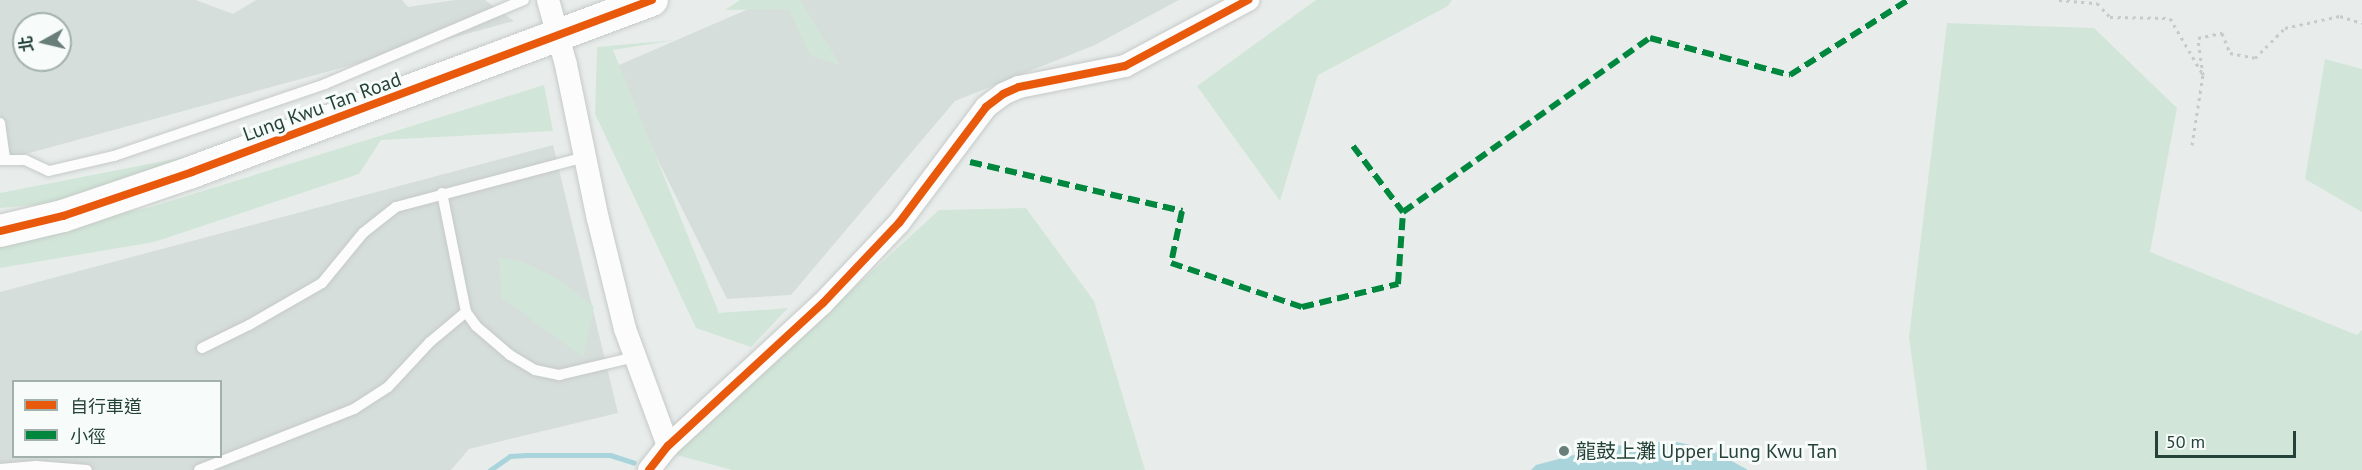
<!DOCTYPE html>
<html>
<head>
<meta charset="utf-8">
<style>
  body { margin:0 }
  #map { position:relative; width:2362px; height:470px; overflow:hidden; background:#e8edeb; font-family:"PT Sans","Noto Sans TC",sans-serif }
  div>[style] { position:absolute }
  .built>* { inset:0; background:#d6dedb }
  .green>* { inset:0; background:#d1e6d8 }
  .water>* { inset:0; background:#a9d4db }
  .stream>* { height:5px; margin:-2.5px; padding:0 2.5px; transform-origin:2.5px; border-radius:2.5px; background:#a9d4db }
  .path>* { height:3px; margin-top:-1.5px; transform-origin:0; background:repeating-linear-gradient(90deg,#c3ccca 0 3px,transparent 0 7.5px) }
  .roads { filter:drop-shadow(0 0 2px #c5cac8) drop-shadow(0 0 2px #c5cac8) }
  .lane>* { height:10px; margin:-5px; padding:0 5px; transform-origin:5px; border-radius:5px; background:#fcfcfc }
  .street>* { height:22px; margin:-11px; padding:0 11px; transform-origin:11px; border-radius:11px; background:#fcfcfc }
  .secondary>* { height:32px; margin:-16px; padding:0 16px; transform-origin:16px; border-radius:16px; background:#fcfcfc }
  .quiet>* { height:6px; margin-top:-3px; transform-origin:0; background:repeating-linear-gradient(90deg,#00873e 0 12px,transparent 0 18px) }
  .cycleway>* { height:8px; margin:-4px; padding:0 4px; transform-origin:4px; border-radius:4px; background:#e8590c }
  .dots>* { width:16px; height:16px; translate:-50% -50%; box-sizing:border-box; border:3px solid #f7fbf9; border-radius:50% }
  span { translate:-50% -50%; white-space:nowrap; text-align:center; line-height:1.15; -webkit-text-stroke:6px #f7fbf9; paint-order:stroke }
  .street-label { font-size:20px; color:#24423a }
  .poi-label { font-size:20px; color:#24423a }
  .left { translate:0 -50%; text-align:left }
  .legend { position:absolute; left:12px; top:380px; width:210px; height:78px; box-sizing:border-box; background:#f7fbf9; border:2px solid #a3b1ad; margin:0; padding:8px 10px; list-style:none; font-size:18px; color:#24423a }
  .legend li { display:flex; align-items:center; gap:12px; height:30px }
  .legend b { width:30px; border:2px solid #a3b1ad }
  .north { position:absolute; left:12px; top:12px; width:60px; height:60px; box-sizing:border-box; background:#f7fbf9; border:2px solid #a3b1ad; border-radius:50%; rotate:262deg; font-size:16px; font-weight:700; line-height:24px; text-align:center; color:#24423a }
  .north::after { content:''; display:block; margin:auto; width:21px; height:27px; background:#697e78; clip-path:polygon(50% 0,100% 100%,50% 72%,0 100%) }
  .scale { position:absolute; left:2155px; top:431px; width:141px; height:27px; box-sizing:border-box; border:3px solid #24423a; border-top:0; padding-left:8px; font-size:18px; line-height:21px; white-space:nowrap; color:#24423a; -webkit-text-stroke:4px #f7fbf9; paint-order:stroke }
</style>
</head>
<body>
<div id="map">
  <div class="built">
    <i style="clip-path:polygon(evenodd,0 0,196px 0,233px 14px,256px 0,402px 0,408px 7px,455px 0,485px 0,514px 21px,0 161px,0 0,24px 24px,60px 24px,60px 60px,24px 60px,24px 24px)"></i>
    <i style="clip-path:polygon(769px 0,1179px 0,1095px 45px,955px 101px,791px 295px,727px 299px,612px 68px)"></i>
    <i style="clip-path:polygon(evenodd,553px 145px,618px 413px,469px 449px,451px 470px,0 470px,0 292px,553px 145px,14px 382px,220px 382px,220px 456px,14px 456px,14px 382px)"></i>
  </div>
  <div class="green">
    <i style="clip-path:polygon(740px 0,800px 0,840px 65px,810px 55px,789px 9px,725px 10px)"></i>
    <i style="clip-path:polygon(1316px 0,1452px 0,1448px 6px,1318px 75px,1280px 201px,1197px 86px)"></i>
    <i style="clip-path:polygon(1947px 23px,2094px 28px,2177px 108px,2150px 252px,2357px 335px,2362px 330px,2362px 470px,1927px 470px,1909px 337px)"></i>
    <i style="clip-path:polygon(675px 40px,613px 50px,719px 313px,788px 308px,751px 347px,696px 328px,595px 114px,597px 47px)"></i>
    <i style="clip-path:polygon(2325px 59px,2362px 69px,2362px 212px,2305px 179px)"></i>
    <i style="clip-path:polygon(544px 85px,553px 131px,381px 140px,359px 174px,154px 242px,0 268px,0 238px,148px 208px)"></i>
    <i style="clip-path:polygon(231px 148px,44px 204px,0 208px,0 193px)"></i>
    <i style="clip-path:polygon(1026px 208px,1094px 301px,1145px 470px,732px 470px,673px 454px,939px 210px)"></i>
    <i style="clip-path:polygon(499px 257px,523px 262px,558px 279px,594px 307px,583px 357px,502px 298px)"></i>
  </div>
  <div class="water">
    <i style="clip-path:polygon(1658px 442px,1676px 442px,1710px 449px,1748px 470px,1531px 470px,1536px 465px,1604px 447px)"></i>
  </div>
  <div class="stream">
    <i style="left:490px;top:470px;width:24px;rotate:-35deg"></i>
    <i style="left:510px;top:456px;width:17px;rotate:-3deg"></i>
    <i style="left:527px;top:455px;width:83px"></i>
    <i style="left:610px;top:455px;width:25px;rotate:18deg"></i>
  </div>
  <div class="path">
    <i style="left:2059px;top:0;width:38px;rotate:5deg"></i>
    <i style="left:2097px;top:3px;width:19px;rotate:47deg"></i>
    <i style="left:2110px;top:17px;width:60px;rotate:1deg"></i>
    <i style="left:2170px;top:18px;width:66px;rotate:59.9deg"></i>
    <i style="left:2203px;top:75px;width:37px;rotate:-98deg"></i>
    <i style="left:2198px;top:38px;width:25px;rotate:-12deg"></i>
    <i style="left:2222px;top:33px;width:22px;rotate:68deg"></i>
    <i style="left:2230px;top:53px;width:25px;rotate:11deg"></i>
    <i style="left:2255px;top:58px;width:42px;rotate:-45deg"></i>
    <i style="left:2285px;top:28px;width:56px;rotate:-12.3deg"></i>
    <i style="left:2340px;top:16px;width:23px;rotate:18deg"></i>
    <i style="left:2192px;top:145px;width:71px;rotate:-81.1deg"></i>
  </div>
  <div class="roads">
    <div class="lane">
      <i style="left:0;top:123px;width:36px;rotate:82deg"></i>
      <i style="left:0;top:160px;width:25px"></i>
      <i style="left:25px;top:160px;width:26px;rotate:25deg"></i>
      <i style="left:49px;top:171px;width:67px;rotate:-13deg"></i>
      <i style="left:114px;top:156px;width:223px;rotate:-18.8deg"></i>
      <i style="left:325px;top:84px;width:216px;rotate:-22.9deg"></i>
      <i style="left:442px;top:193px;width:121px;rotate:78.6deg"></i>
      <i style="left:466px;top:312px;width:17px;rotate:54deg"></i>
      <i style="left:476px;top:326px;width:45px;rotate:40.5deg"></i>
      <i style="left:510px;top:355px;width:29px;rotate:31deg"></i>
      <i style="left:535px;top:370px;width:25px;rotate:12deg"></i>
      <i style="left:559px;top:375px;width:78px;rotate:-13.3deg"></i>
      <i style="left:202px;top:348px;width:52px;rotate:-26.1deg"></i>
      <i style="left:249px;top:325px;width:84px;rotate:-29.9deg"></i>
      <i style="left:322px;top:283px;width:65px;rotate:-50.6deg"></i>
      <i style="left:363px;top:233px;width:42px;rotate:-38.2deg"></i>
      <i style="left:396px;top:207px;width:196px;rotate:-14.8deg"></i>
      <i style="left:0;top:469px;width:36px;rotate:-5deg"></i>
      <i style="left:36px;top:466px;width:51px;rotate:4.5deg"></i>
      <i style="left:199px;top:470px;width:167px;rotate:-21.5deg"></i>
      <i style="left:354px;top:409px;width:40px;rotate:-32.9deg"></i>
      <i style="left:388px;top:387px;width:62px;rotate:-47deg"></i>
      <i style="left:430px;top:342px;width:47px;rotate:-39.8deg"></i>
    </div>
    <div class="street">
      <i style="left:548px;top:0;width:67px;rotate:74.5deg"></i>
      <i style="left:566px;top:65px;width:157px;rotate:78.3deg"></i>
      <i style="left:598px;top:219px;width:113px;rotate:76.2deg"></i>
      <i style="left:625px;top:329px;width:125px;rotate:69.8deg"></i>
      <i style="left:649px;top:470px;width:31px;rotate:-52deg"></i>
      <i style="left:668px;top:446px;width:211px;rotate:-42.7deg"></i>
      <i style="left:823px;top:303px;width:110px;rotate:-46.5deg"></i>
      <i style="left:899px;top:223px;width:145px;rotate:-53.1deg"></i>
      <i style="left:986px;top:107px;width:21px;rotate:-37deg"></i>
      <i style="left:1003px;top:94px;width:17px;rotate:-24deg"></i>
      <i style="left:1019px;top:87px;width:108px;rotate:-11.2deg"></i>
      <i style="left:1125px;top:66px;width:140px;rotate:-28.2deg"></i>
    </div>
    <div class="secondary">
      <i style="left:0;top:231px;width:65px;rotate:-13.4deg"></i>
      <i style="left:63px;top:216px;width:136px;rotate:-18.8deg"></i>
      <i style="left:192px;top:172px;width:491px;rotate:-20.5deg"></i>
    </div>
  </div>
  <div class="quiet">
    <i style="left:1353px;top:146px;width:83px;rotate:52.9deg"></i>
    <i style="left:970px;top:162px;width:218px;rotate:13deg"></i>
    <i style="left:1182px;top:211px;width:53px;rotate:101.9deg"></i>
    <i style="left:1171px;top:263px;width:138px;rotate:18.6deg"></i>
    <i style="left:1302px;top:307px;width:99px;rotate:-13.5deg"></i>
    <i style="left:1398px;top:284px;width:72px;rotate:-86deg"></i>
    <i style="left:1403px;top:212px;width:302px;rotate:-35.2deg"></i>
    <i style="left:1650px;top:38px;width:145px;rotate:14.8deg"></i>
    <i style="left:1790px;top:75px;width:140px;rotate:-32.4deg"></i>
  </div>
  <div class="cycleway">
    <i style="left:0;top:231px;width:65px;rotate:-13.4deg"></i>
    <i style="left:63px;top:216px;width:136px;rotate:-18.8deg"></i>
    <i style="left:192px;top:172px;width:491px;rotate:-20.5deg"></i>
    <i style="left:649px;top:470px;width:31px;rotate:-52deg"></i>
    <i style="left:668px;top:446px;width:211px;rotate:-42.7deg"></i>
    <i style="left:823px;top:303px;width:110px;rotate:-46.5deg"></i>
    <i style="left:899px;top:223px;width:145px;rotate:-53.1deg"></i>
    <i style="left:986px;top:107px;width:21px;rotate:-37deg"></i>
    <i style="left:1003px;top:94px;width:17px;rotate:-24deg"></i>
    <i style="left:1019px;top:87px;width:108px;rotate:-11.2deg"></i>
    <i style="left:1125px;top:66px;width:140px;rotate:-28.2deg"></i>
  </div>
  <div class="dots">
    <i style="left:1564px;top:451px;background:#697e78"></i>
  </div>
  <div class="street-label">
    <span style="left:322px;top:107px;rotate:-20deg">Lung Kwu Tan Road</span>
  </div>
  <div class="poi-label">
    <span class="left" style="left:1576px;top:451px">龍鼓上灘 Upper Lung Kwu Tan</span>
  </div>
  <ul class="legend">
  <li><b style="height:8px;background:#e8590c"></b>自行車道</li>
  <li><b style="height:8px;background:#00873e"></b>小徑</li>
  </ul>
  <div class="north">北</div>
  <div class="scale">50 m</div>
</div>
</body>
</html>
